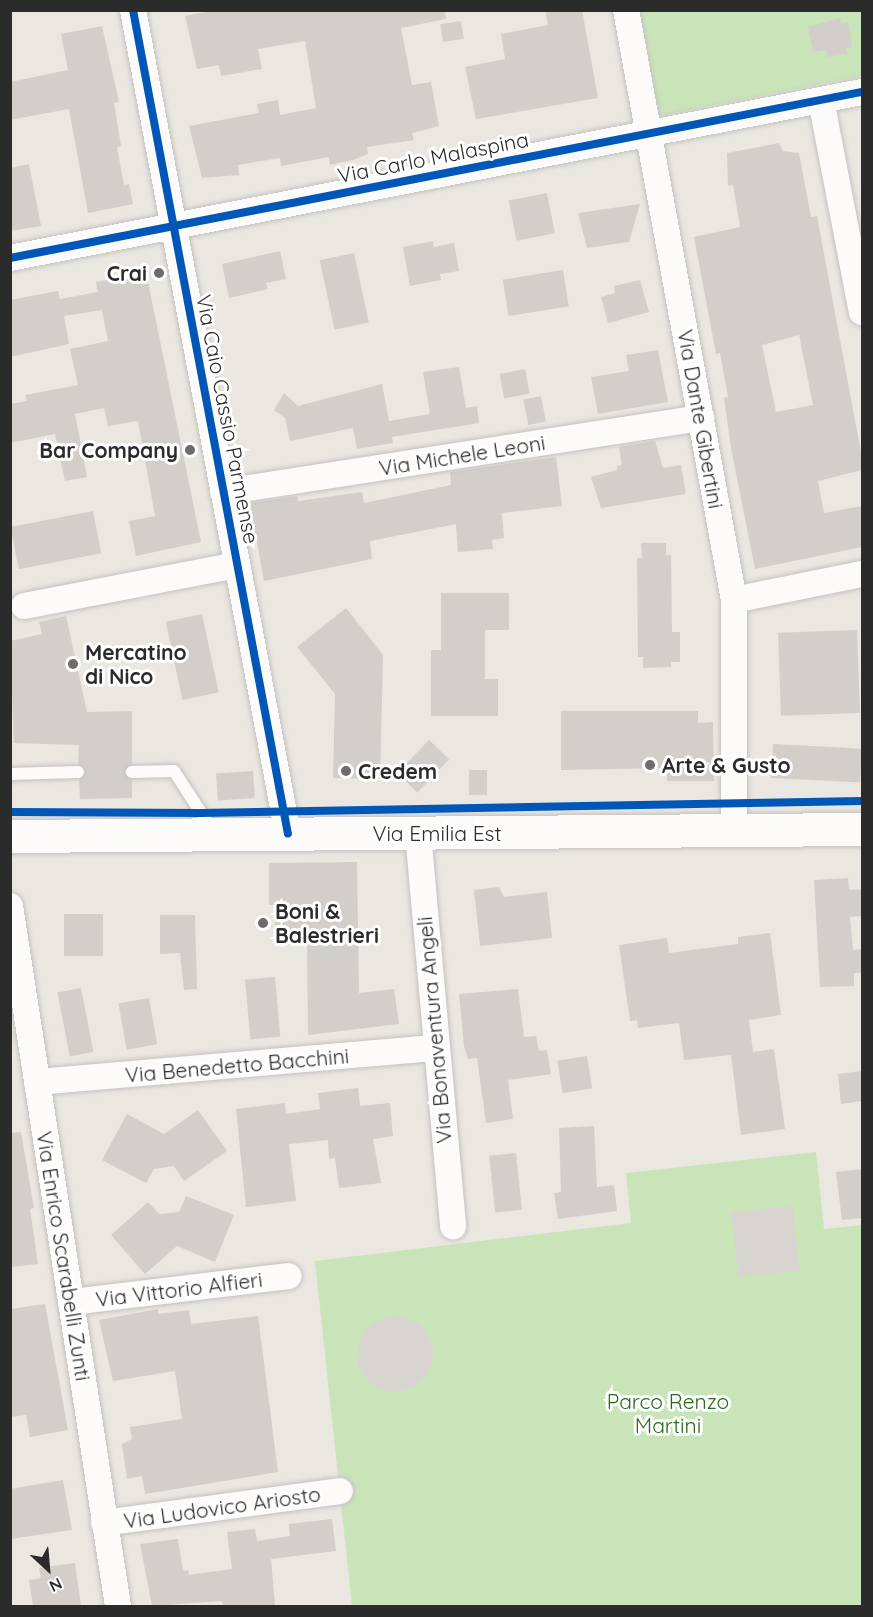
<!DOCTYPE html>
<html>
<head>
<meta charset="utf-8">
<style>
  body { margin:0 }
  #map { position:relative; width:873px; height:1617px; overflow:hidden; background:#eae6e0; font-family:Quicksand,sans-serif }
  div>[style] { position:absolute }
  .green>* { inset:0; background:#cae4b9 }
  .plaza>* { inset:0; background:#d8d4cf; transform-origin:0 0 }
  .round { border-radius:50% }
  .building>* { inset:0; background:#d2cfcb; transform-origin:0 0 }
  .roads { filter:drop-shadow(0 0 2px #c3c2c1) drop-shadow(0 0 2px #c3c2c1) }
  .lane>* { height:12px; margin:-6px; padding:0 6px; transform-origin:6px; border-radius:6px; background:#fcfbfa }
  .street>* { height:26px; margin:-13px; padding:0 13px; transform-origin:13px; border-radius:13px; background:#fcfbfa }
  .secondary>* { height:33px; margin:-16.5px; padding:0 16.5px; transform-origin:16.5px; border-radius:16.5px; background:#fcfbfa }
  .cycleway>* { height:8px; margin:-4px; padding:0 4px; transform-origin:4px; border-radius:4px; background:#0057b8 }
  .dots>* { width:16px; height:16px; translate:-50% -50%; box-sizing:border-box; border:3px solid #fff; border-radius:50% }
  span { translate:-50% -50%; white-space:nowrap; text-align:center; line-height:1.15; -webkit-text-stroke:6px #fff; paint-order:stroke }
  .street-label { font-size:21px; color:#2b2b2b }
  .poi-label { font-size:21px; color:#2b2b2b; font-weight:700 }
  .right { translate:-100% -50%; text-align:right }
  .left { translate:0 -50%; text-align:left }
  .park-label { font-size:21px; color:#28691a }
  .frame { position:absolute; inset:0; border:12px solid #2b2b2b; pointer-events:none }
  .north { position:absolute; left:18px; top:1539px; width:60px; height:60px; -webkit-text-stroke:4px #fff; paint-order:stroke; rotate:154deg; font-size:16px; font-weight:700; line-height:24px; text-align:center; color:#2b2b2b }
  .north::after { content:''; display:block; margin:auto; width:21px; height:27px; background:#2b2b2b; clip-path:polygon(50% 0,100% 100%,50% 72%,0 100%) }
</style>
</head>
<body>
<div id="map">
  <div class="green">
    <i style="clip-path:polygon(640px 11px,862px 11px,862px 76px,659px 116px)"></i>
    <i style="clip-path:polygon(816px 1152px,824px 1229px,862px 1225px,862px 1606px,352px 1606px,315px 1261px,631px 1223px,626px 1173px)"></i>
  </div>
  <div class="plaza">
    <i style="left:793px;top:1206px;width:65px;height:62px;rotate:84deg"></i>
    <i class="round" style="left:357px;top:1316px;width:76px;height:76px"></i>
  </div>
  <div class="building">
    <i style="clip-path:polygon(215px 10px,445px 10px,446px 19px,401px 28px,412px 85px,431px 82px,439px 126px,412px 133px,414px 140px,367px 147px,368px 154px,353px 160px,330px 165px,329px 157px,281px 166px,280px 158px,238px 165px,239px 175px,202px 178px,189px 126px,259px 113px,257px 104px,278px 100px,280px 115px,316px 108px,305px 41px,258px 49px,262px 69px,221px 76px,219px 65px,197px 69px,185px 16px)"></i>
    <i style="clip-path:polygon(545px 10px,582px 10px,598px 98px,476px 119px,465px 67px,505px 59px,501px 34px,548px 25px)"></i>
    <i style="clip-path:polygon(840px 18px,841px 24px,848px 22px,852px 47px,846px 48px,847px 54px,827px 57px,826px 50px,813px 52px,808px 27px)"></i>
    <i style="left:461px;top:21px;width:18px;height:21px;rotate:81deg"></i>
    <i style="clip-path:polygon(102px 26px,119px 102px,114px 103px,121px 146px,117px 147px,124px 185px,129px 184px,133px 204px,88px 213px,69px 109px,10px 120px,10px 82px,68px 70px,61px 34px)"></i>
    <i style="clip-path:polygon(evenodd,779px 143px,783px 151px,799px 153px,811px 217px,817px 216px,862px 458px,862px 470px,818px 481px,824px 513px,862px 506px,862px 547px,755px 569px,731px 448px,724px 398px,728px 397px,720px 353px,716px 354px,694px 237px,740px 227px,733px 185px,728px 186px,727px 153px,779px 143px,799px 335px,813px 405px,776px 412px,762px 345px,799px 335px)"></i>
    <i style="clip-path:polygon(29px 164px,41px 226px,10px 231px,10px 168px)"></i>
    <i style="left:547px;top:193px;width:41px;height:39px;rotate:79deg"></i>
    <i style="clip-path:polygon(640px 204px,629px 242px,587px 248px,578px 213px)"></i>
    <i style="clip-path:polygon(433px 241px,434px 247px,454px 243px,459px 271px,440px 274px,441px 280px,410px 286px,403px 247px)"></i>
    <i style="clip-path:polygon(280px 251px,286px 279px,266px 283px,268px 289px,229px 298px,222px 264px)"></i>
    <i style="left:354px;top:253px;width:71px;height:35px;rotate:78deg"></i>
    <i style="left:563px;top:270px;width:37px;height:61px;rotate:81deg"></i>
    <i style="clip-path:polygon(146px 272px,201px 542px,136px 556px,129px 521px,155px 516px,138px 421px,108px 426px,104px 408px,75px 414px,87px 477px,65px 481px,55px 434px,10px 443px,10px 404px,27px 401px,25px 395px,78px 385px,70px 349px,108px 341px,102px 310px,64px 316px,69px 344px,10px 357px,10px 300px,58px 291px,60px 299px,98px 292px,96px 282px)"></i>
    <i style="clip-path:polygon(640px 280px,649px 312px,608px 323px,601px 297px,615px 293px,614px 286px)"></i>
    <i style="clip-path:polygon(658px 350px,668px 402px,598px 414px,591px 377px,629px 371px,626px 355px)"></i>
    <i style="clip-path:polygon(459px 367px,466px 408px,477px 406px,479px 423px,392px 437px,393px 443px,357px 449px,353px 428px,290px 441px,285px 418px,274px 410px,284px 393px,298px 406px,382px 384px,389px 421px,430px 414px,423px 372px)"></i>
    <i style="left:525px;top:369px;width:25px;height:26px;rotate:79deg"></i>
    <i style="left:541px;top:396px;width:26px;height:18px;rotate:79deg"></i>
    <i style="clip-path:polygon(655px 441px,663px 468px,681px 465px,686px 494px,601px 508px,591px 477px,617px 470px,617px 466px,622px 465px,619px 447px)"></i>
    <i style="clip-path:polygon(556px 457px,562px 506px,502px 513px,504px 538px,492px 540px,493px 549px,458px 552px,456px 524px,370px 541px,372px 559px,264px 581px,250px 503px,297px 496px,298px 501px,362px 492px,364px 503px,451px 485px,450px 472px)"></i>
    <i style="left:93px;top:511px;width:43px;height:84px;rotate:79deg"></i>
    <i style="clip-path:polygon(641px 543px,666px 543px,666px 555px,671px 555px,672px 632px,680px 632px,680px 662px,671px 662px,671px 667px,643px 668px,643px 657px,638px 657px,637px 558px,642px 558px)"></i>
    <i style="clip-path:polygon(441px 593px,509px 593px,509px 630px,485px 630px,485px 679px,498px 679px,498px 716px,431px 716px,431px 650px,441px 650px)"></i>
    <i style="clip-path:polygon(346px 608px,383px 655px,380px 779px,333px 778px,335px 694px,297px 647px)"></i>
    <i style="left:202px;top:614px;width:80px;height:37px;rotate:78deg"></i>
    <i style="clip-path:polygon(66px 616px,87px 712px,132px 711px,132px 764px,124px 772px,132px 780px,132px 798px,80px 799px,79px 780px,86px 772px,78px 764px,79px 745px,14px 743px,10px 641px,42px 634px,39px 622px)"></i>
    <i style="left:857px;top:630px;width:83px;height:79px;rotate:88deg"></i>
    <i style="clip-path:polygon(561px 711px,698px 711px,698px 723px,713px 722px,714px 781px,667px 781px,667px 768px,561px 770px)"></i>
    <i style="left:429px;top:740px;width:28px;height:46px;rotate:44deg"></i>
    <i style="left:773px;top:744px;width:89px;height:34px;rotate:3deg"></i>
    <i style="left:469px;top:770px;width:18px;height:25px"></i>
    <i style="left:253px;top:771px;width:27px;height:37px;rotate:86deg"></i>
    <i style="clip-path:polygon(357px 862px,359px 993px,394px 989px,399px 1024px,308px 1035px,307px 936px,275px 936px,275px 905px,269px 905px,269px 863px)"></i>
    <i style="clip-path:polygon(848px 878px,849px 890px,862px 889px,862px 916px,850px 917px,853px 950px,862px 949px,862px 973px,854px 973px,854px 986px,820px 987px,814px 880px)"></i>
    <i style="clip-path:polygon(499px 887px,504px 897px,547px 892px,552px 938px,480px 946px,474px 890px)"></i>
    <i style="left:103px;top:914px;width:42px;height:39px;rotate:90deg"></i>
    <i style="clip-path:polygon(160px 915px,195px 915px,197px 989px,184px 990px,180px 953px,160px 954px)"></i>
    <i style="clip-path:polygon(770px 933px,781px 1015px,749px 1020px,753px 1052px,774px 1049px,785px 1129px,741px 1135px,731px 1055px,684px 1060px,679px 1023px,638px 1028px,637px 1020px,630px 1021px,619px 945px,667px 938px,669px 953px,738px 944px,738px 937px)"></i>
    <i style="left:275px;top:977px;width:60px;height:30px;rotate:85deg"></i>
    <i style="left:81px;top:988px;width:65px;height:24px;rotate:79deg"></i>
    <i style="clip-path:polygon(518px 989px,524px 1037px,536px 1036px,539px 1051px,547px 1050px,551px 1074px,508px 1080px,513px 1119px,486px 1123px,477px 1058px,468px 1059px,464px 1046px,459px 994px)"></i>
    <i style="left:149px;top:998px;width:47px;height:31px;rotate:80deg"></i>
    <i style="left:587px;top:1056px;width:33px;height:30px;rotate:81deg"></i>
    <i style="clip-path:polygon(862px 1071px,862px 1101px,841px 1104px,838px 1074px)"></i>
    <i style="clip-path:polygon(358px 1088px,360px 1106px,390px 1103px,393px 1136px,373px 1139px,381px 1183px,339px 1188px,335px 1158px,329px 1159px,328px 1140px,289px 1144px,296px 1201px,246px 1207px,236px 1109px,285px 1103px,286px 1114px,320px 1109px,318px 1093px)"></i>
    <i style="clip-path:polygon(198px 1110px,227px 1151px,184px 1181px,174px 1166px,154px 1169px,146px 1183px,102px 1160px,127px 1114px,164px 1134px)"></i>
    <i style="clip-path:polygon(594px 1126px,597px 1187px,614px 1185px,617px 1211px,558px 1219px,554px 1193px,561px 1192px,559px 1128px)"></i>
    <i style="clip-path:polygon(21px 1132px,34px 1208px,30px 1209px,38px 1264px,10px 1267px,10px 1133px)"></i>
    <i style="left:516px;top:1153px;width:57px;height:27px;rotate:84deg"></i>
    <i style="clip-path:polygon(862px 1169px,862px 1218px,842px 1220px,836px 1172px)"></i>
    <i style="clip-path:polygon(186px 1196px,234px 1215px,215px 1262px,177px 1246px,145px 1274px,111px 1235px,148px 1202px,159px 1214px,179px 1212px)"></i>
    <i style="clip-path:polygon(45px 1304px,68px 1430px,30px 1437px,26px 1415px,10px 1417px,10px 1309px)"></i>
    <i style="clip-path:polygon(158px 1309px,158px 1314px,189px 1310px,191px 1324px,258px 1316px,278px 1472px,145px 1494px,142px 1476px,127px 1479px,122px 1444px,132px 1439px,130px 1427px,182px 1419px,175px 1371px,113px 1381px,99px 1320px)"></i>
    <i style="clip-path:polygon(63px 1480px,72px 1530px,10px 1539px,10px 1489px)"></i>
    <i style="clip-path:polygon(332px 1519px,336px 1551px,271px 1559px,275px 1605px,223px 1606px,222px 1601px,152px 1606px,140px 1544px,178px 1539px,183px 1571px,188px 1570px,189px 1575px,232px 1569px,227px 1532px,255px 1529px,257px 1541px,290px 1536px,289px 1524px)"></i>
    <i style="clip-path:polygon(75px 1563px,81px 1606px,33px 1606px,29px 1580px,41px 1578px,39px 1568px)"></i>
  </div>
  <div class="roads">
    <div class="lane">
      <i style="left:132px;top:772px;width:42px;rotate:-1.4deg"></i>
      <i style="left:174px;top:771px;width:72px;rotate:57deg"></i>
      <i style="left:10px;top:774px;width:68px;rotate:-1.7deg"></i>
    </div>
    <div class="street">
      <i style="left:133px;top:10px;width:838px;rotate:79.35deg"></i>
      <i style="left:626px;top:10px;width:600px;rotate:79.63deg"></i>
      <i style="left:734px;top:600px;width:231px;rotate:90deg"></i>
      <i style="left:821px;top:100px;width:216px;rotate:79.1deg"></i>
      <i style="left:10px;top:258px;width:868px;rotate:-11.03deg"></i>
      <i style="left:223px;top:492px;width:484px;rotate:-8.8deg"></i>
      <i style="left:734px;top:600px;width:131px;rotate:-11.5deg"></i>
      <i style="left:24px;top:606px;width:217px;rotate:-10.9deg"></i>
      <i style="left:418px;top:833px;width:395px;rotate:84.9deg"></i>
      <i style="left:10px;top:906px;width:708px;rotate:81.23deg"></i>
      <i style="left:37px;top:1082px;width:400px;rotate:-4.9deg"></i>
      <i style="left:71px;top:1302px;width:219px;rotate:-6.8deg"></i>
      <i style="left:104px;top:1523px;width:238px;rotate:-7.7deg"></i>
    </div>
    <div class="secondary">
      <i style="left:10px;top:836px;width:852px;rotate:-0.47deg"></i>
    </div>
  </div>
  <div class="cycleway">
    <i style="left:133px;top:10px;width:838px;rotate:79.35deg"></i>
    <i style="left:10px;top:258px;width:868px;rotate:-11.03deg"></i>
    <i style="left:10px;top:812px;width:191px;rotate:0.3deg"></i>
    <i style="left:201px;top:813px;width:661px;rotate:-1.04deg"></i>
  </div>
  <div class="dots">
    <i style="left:159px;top:273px;background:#6e6c6a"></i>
    <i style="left:190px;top:450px;background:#6e6c6a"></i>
    <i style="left:73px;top:664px;background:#6e6c6a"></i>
    <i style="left:650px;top:765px;background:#6e6c6a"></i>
    <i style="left:346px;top:771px;background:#6e6c6a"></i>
    <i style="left:263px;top:923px;background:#6e6c6a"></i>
  </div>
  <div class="street-label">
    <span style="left:433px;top:157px;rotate:-11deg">Via Carlo Malaspina</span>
    <span style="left:228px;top:419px;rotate:79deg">Via Caio Cassio Parmense</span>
    <span style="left:701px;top:419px;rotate:80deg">Via Dante Gibertini</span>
    <span style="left:462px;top:455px;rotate:-9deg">Via Michele Leoni</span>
    <span style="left:437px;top:833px">Via Emilia Est</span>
    <span style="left:434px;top:1030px;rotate:-95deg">Via Bonaventura Angeli</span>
    <span style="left:237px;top:1065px;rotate:-5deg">Via Benedetto Bacchini</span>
    <span style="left:64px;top:1256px;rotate:81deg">Via Enrico Scarabelli Zunti</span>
    <span style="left:179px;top:1289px;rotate:-7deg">Via Vittorio Alfieri</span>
    <span style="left:222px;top:1507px;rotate:-8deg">Via Ludovico Ariosto</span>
  </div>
  <div class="poi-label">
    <span class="right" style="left:147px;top:273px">Crai</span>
    <span class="right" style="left:178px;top:450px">Bar Company</span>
    <span class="left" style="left:85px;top:664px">Mercatino<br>di Nico</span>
    <span class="left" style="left:662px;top:765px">Arte &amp; Gusto</span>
    <span class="left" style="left:358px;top:771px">Credem</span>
    <span class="left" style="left:275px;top:923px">Boni &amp;<br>Balestrieri</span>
  </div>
  <div class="park-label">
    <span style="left:668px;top:1413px">Parco Renzo<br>Martini</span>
  </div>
  <div class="frame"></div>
  <div class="north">N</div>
</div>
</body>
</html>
